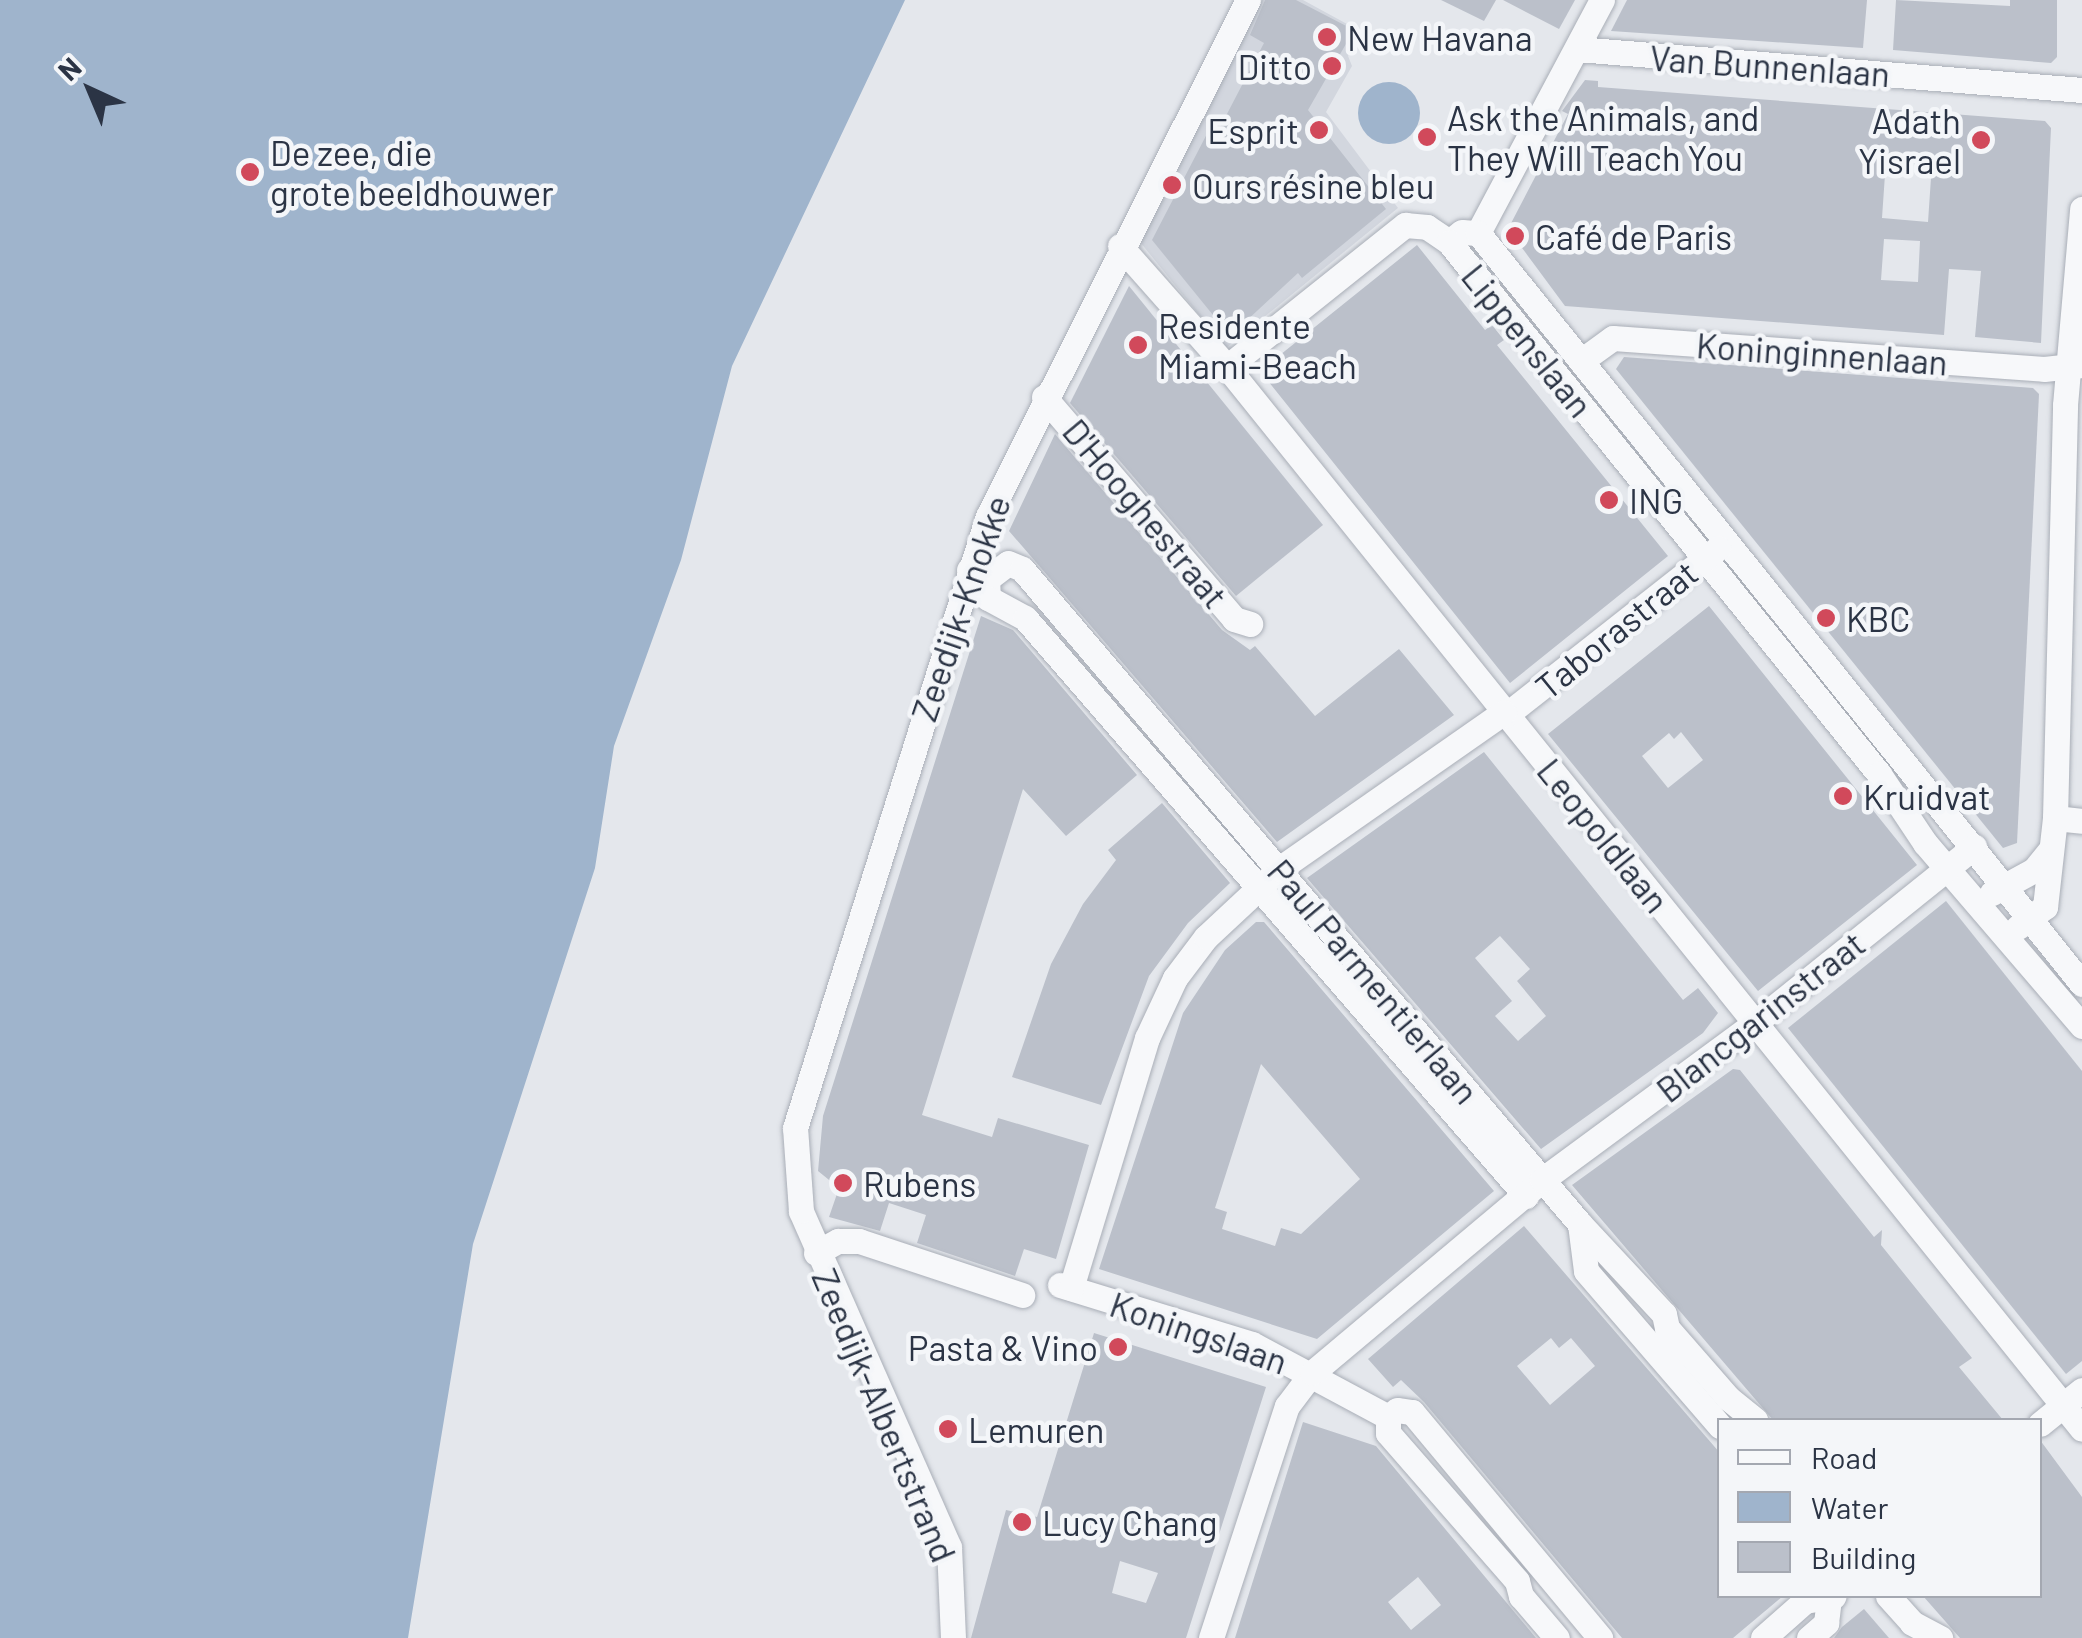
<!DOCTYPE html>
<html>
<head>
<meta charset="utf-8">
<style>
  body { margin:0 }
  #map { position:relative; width:2082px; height:1638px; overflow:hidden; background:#e4e7ec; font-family:Barlow,sans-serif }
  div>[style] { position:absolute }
  .built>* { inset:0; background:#d2d6de }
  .water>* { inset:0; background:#9fb4cc }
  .round { border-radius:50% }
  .building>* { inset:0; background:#bbc0ca }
  .roads { filter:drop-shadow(0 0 2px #a9aeb7) drop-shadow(0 0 2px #a9aeb7) }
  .minor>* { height:25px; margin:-12.5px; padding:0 12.5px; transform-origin:12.5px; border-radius:12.5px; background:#f7f8fa }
  .dots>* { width:28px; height:28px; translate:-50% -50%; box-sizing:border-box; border:5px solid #f4f6f9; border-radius:50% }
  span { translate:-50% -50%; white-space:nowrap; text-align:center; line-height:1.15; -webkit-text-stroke:9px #f4f6f9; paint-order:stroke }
  .poi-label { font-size:35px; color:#2b3445 }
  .left { translate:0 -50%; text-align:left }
  .right { translate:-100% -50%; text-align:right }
  .street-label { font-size:35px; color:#2b3445 }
  .legend { position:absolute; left:1717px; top:1418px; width:325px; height:180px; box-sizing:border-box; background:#f4f6f9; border:2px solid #a4a8b1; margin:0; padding:12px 18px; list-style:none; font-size:30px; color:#2b3445 }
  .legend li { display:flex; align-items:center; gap:20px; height:50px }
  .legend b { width:50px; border:2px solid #a4a8b1 }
  .north { position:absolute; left:40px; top:40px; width:100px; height:100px; -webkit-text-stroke:8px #f4f6f9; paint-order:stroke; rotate:316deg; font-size:28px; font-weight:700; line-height:40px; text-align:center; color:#2b3445 }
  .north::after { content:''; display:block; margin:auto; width:35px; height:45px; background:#2b3445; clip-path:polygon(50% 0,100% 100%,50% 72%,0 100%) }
</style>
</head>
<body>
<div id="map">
  <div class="built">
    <i style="clip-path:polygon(1258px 0,1303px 0,1358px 30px,1348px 56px,1352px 66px,1326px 112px,1398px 208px,1226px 348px,1136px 237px)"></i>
  </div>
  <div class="water">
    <i style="clip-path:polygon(0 0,905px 0,732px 366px,681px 560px,614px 746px,595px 868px,473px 1244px,408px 1638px,0 1638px)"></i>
    <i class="round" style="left:1358px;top:82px;width:62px;height:62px"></i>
  </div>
  <div class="building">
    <i style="clip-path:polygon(1265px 0,1296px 0,1354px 30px,1308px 110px,1386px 209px,1302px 278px,1298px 273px,1230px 336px,1152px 240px,1210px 128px,1217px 133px,1264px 43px,1250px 35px)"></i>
    <i style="clip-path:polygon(1441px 0,1496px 0,1484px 21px)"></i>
    <i style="clip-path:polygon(1503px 0,1575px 0,1559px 29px)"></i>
    <i style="clip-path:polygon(1627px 0,1867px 0,1863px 48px,1611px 31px)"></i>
    <i style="clip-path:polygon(1896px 0,2010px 6px,2010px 0,2057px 0,2057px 57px,2051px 63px,1893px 50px)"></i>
    <i style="clip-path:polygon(evenodd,1585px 80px,1598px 81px,1598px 87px,2045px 121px,2051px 128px,2041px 343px,1975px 337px,1981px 271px,1949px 269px,1944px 335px,1565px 306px,1508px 229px,1568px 114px,1562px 111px,1585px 80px,1886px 160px,1932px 163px,1928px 222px,1882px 218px,1886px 160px,1585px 80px,1884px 239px,1920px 241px,1918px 282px,1881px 280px,1884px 239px)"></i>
    <i style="clip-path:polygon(1417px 245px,1485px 330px,1492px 325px,1504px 340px,1497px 345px,1668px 556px,1510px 683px,1260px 371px)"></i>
    <i style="clip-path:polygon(1129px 286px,1323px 525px,1236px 596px,1070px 403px)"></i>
    <i style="clip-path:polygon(1624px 357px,2033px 388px,2039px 394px,2017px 843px,2003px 848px,1931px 759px,1616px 369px)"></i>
    <i style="clip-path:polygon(1055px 434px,1222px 630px,1250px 650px,1255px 646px,1315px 716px,1399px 649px,1454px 715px,1277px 842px,1009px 531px)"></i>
    <i style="clip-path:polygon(evenodd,1709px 606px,1917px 865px,1758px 991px,1548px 734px,1709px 606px,1681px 732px,1703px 760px,1668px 788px,1642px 756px,1669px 733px,1674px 739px,1681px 732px)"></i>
    <i style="clip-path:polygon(981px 616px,1013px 630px,1137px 775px,1066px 836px,1023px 789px,922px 1115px,992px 1137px,998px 1118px,1089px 1145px,1056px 1259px,1024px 1249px,1015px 1276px,917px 1243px,926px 1215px,889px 1203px,880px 1231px,829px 1217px,839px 1188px,818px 1171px,823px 1116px)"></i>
    <i style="clip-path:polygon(evenodd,1484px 752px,1683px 1000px,1698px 988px,1718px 1013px,1703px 1033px,1541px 1149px,1307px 878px,1484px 752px,1500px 936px,1530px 969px,1517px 981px,1546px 1016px,1518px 1041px,1495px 1016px,1512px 1001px,1475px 958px,1500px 936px)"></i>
    <i style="clip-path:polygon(1162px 803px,1230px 883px,1188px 923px,1149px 976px,1101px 1105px,1012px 1077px,1051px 964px,1083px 904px,1116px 860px,1108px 850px)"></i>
    <i style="clip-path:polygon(1946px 901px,2082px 1071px,2082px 1361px,2066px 1374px,1788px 1028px)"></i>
    <i style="clip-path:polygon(evenodd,1256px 922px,1264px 922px,1494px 1191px,1317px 1339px,1099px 1269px,1183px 1013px,1225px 950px,1256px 922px,1261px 1064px,1360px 1179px,1301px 1234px,1281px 1228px,1275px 1246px,1222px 1229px,1227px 1212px,1215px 1208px,1261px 1064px)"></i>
    <i style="clip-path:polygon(1733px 1069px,1740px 1070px,1874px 1237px,1882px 1230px,1881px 1245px,1972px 1358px,1959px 1367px,2003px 1420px,1773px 1420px,1572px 1185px)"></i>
    <i style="clip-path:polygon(evenodd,1524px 1226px,1720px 1453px,1720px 1596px,1783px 1596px,1733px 1638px,1622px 1638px,1424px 1402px,1401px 1380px,1393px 1387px,1368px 1359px,1524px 1226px,1551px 1338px,1559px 1348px,1571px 1338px,1595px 1366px,1550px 1405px,1517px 1366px,1551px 1338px)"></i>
    <i style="clip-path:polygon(evenodd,1094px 1333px,1266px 1387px,1186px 1638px,971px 1638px,1006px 1510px,1037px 1517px,1094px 1333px,1120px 1561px,1158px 1573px,1146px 1603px,1112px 1593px,1120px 1561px)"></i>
    <i style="clip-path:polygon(evenodd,1303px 1422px,1376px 1446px,1536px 1638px,1235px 1638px,1303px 1422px,1418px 1577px,1441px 1605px,1411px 1630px,1388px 1602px,1418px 1577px)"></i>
    <i style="clip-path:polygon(2040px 1440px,2082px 1497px,2082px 1638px,1960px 1638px,1923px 1596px,2040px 1596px)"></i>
    <i style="clip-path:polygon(1864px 1609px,1889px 1638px,1834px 1638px,1842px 1627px)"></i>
  </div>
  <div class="roads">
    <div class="minor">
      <i style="left:1577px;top:49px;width:507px;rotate:4.64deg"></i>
      <i style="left:1478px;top:233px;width:264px;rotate:-62deg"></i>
      <i style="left:1449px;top:242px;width:16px;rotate:-38deg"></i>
      <i style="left:1462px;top:232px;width:16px;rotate:4deg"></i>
      <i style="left:1478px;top:233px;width:964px;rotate:51.19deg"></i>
      <i style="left:1120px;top:246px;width:162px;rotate:48.5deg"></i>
      <i style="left:1227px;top:367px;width:1363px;rotate:51.16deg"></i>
      <i style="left:1581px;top:361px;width:39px;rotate:-36deg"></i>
      <i style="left:1613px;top:338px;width:432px;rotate:4.1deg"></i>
      <i style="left:2044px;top:369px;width:38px;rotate:-6deg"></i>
      <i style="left:1227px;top:367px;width:228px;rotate:-38.6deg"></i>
      <i style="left:1405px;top:225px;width:22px;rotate:5deg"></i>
      <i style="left:1427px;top:227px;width:27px;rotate:34deg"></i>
      <i style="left:1449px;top:242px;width:684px;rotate:51.05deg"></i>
      <i style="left:1879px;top:774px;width:83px;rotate:56.3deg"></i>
      <i style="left:1925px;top:843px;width:241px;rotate:49.4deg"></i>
      <i style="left:1044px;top:397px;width:292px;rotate:49.4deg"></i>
      <i style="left:1234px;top:619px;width:17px;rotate:17deg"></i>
      <i style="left:969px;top:570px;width:20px;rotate:27deg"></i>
      <i style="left:987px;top:579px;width:26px;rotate:-37deg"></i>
      <i style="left:1008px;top:563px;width:15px;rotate:23deg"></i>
      <i style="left:1022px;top:569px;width:860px;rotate:49.57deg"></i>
      <i style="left:1580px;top:1224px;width:123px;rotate:47deg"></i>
      <i style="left:1664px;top:1314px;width:14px;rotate:78deg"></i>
      <i style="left:1667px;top:1328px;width:93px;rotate:48.9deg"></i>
      <i style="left:1728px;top:1398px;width:35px;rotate:39deg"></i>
      <i style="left:987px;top:579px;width:19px;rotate:87deg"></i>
      <i style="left:988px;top:598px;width:42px;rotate:28.4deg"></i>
      <i style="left:1025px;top:618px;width:765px;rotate:49.08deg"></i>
      <i style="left:1506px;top:715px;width:270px;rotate:-38.2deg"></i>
      <i style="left:2055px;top:818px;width:27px;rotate:6deg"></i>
      <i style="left:1992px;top:893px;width:48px;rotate:-28.7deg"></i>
      <i style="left:2034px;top:870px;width:27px;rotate:-51deg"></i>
      <i style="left:2018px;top:927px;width:34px;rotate:-37deg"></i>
      <i style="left:2045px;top:907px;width:90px;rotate:-83.6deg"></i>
      <i style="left:2055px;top:818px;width:413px;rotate:-88.6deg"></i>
      <i style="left:2065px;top:405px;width:197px;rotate:-85deg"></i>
      <i style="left:1580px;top:1224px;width:47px;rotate:82.7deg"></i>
      <i style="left:1586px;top:1271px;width:205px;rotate:49.2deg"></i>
      <i style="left:816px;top:1253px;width:25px;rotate:-29deg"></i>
      <i style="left:838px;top:1241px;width:21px"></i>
      <i style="left:859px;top:1241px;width:172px;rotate:18.3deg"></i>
      <i style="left:1060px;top:1285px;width:201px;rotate:17.1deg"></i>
      <i style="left:1252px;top:1344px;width:154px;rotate:28.2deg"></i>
      <i style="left:1071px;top:1288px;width:261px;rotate:-73.1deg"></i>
      <i style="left:1147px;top:1038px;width:66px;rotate:-65deg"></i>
      <i style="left:1175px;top:978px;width:51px;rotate:-52.9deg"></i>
      <i style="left:1206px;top:937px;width:100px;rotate:-43deg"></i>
      <i style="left:1279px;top:869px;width:274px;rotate:-34.9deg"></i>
      <i style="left:1388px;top:1417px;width:11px;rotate:-38deg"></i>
      <i style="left:1397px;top:1410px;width:15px;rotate:8deg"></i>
      <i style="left:1412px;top:1412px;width:294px;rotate:50.2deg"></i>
      <i style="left:1388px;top:1417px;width:16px;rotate:90deg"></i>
      <i style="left:1388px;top:1433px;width:196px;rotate:48.9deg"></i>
      <i style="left:1517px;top:1581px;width:16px;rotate:75deg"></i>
      <i style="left:1521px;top:1596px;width:55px;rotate:49.4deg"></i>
      <i style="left:2040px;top:1424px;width:54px;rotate:-39deg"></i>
      <i style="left:1888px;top:1596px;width:36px;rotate:48deg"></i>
      <i style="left:1912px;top:1623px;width:32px;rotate:28deg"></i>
      <i style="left:953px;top:1638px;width:91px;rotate:-92.5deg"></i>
      <i style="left:949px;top:1547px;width:367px;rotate:-113.8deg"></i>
      <i style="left:801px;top:1211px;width:83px;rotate:-94.1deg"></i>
      <i style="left:795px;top:1128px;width:642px;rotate:-72.5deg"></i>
      <i style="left:988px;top:516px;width:578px;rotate:-63.26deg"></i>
      <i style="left:1211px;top:1638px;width:244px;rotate:-71.9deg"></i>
      <i style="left:1287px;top:1406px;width:41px;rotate:-52.9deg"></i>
      <i style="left:1312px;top:1373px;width:300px;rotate:-40deg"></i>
      <i style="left:1542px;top:1180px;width:266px;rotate:-36.4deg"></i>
      <i style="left:1756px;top:1022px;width:280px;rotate:-38.8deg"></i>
      <i style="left:1763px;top:1638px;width:56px;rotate:-41.4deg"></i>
      <i style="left:1805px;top:1601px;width:29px;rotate:-10deg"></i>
      <i style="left:1809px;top:1638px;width:23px;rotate:-41deg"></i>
      <i style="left:1826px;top:1623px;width:23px;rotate:-83deg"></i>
    </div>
  </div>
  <div class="dots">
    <i style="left:1327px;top:37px;background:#d1495b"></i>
    <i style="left:1332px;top:66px;background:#d1495b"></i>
    <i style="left:1319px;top:130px;background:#d1495b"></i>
    <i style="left:1427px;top:137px;background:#d1495b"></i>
    <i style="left:1981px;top:140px;background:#d1495b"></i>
    <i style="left:250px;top:172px;background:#d1495b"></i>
    <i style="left:1172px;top:185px;background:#d1495b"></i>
    <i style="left:1515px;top:236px;background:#d1495b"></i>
    <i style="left:1138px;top:345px;background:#d1495b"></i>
    <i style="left:1609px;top:500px;background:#d1495b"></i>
    <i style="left:1826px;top:618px;background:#d1495b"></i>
    <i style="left:1843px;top:796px;background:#d1495b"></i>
    <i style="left:843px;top:1183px;background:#d1495b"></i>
    <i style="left:1118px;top:1347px;background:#d1495b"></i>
    <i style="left:948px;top:1429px;background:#d1495b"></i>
    <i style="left:1022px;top:1522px;background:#d1495b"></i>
  </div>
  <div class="poi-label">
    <span class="left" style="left:1347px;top:37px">New Havana</span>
    <span class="right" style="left:1312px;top:66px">Ditto</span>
    <span class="left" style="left:1447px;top:137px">Ask the Animals, and<br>They Will Teach You</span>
    <span class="right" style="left:1961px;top:140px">Adath<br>Yisrael</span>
    <span class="right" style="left:1299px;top:130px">Esprit</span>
    <span class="left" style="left:270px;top:172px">De zee, die<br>grote beeldhouwer</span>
    <span class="left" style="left:1192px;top:185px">Ours résine bleu</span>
    <span class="left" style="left:1535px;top:236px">Café de Paris</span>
    <span class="left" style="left:1158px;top:345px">Residente<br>Miami-Beach</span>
    <span class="left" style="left:1629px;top:500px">ING</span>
    <span class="left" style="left:1846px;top:618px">KBC</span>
    <span class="left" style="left:1863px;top:796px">Kruidvat</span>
    <span class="left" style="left:863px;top:1183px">Rubens</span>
    <span class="right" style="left:1098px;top:1347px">Pasta &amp; Vino</span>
    <span class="left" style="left:968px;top:1429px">Lemuren</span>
    <span class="left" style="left:1042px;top:1522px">Lucy Chang</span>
  </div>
  <div class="street-label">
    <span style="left:1770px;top:65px;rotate:4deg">Van Bunnenlaan</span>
    <span style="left:1528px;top:340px;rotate:51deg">Lippenslaan</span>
    <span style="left:1822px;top:353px;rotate:4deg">Koninginnenlaan</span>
    <span style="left:1146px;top:513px;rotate:50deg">D'Hooghestraat</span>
    <span style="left:960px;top:608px;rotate:-71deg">Zeedijk-Knokke</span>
    <span style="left:1616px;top:629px;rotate:-39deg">Taborastraat</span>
    <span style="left:1604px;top:835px;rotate:51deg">Leopoldlaan</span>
    <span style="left:1374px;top:981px;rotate:50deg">Paul Parmentierlaan</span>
    <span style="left:1760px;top:1016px;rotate:-38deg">Blancgarinstraat</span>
    <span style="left:1199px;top:1332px;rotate:19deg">Koningslaan</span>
    <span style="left:885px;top:1415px;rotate:67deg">Zeedijk-Albertstrand</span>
  </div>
  <ul class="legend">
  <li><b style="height:12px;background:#f7f8fa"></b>Road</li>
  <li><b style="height:28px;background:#9fb4cc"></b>Water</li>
  <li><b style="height:28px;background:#bbc0ca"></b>Building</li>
  </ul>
  <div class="north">N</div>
</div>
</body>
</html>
